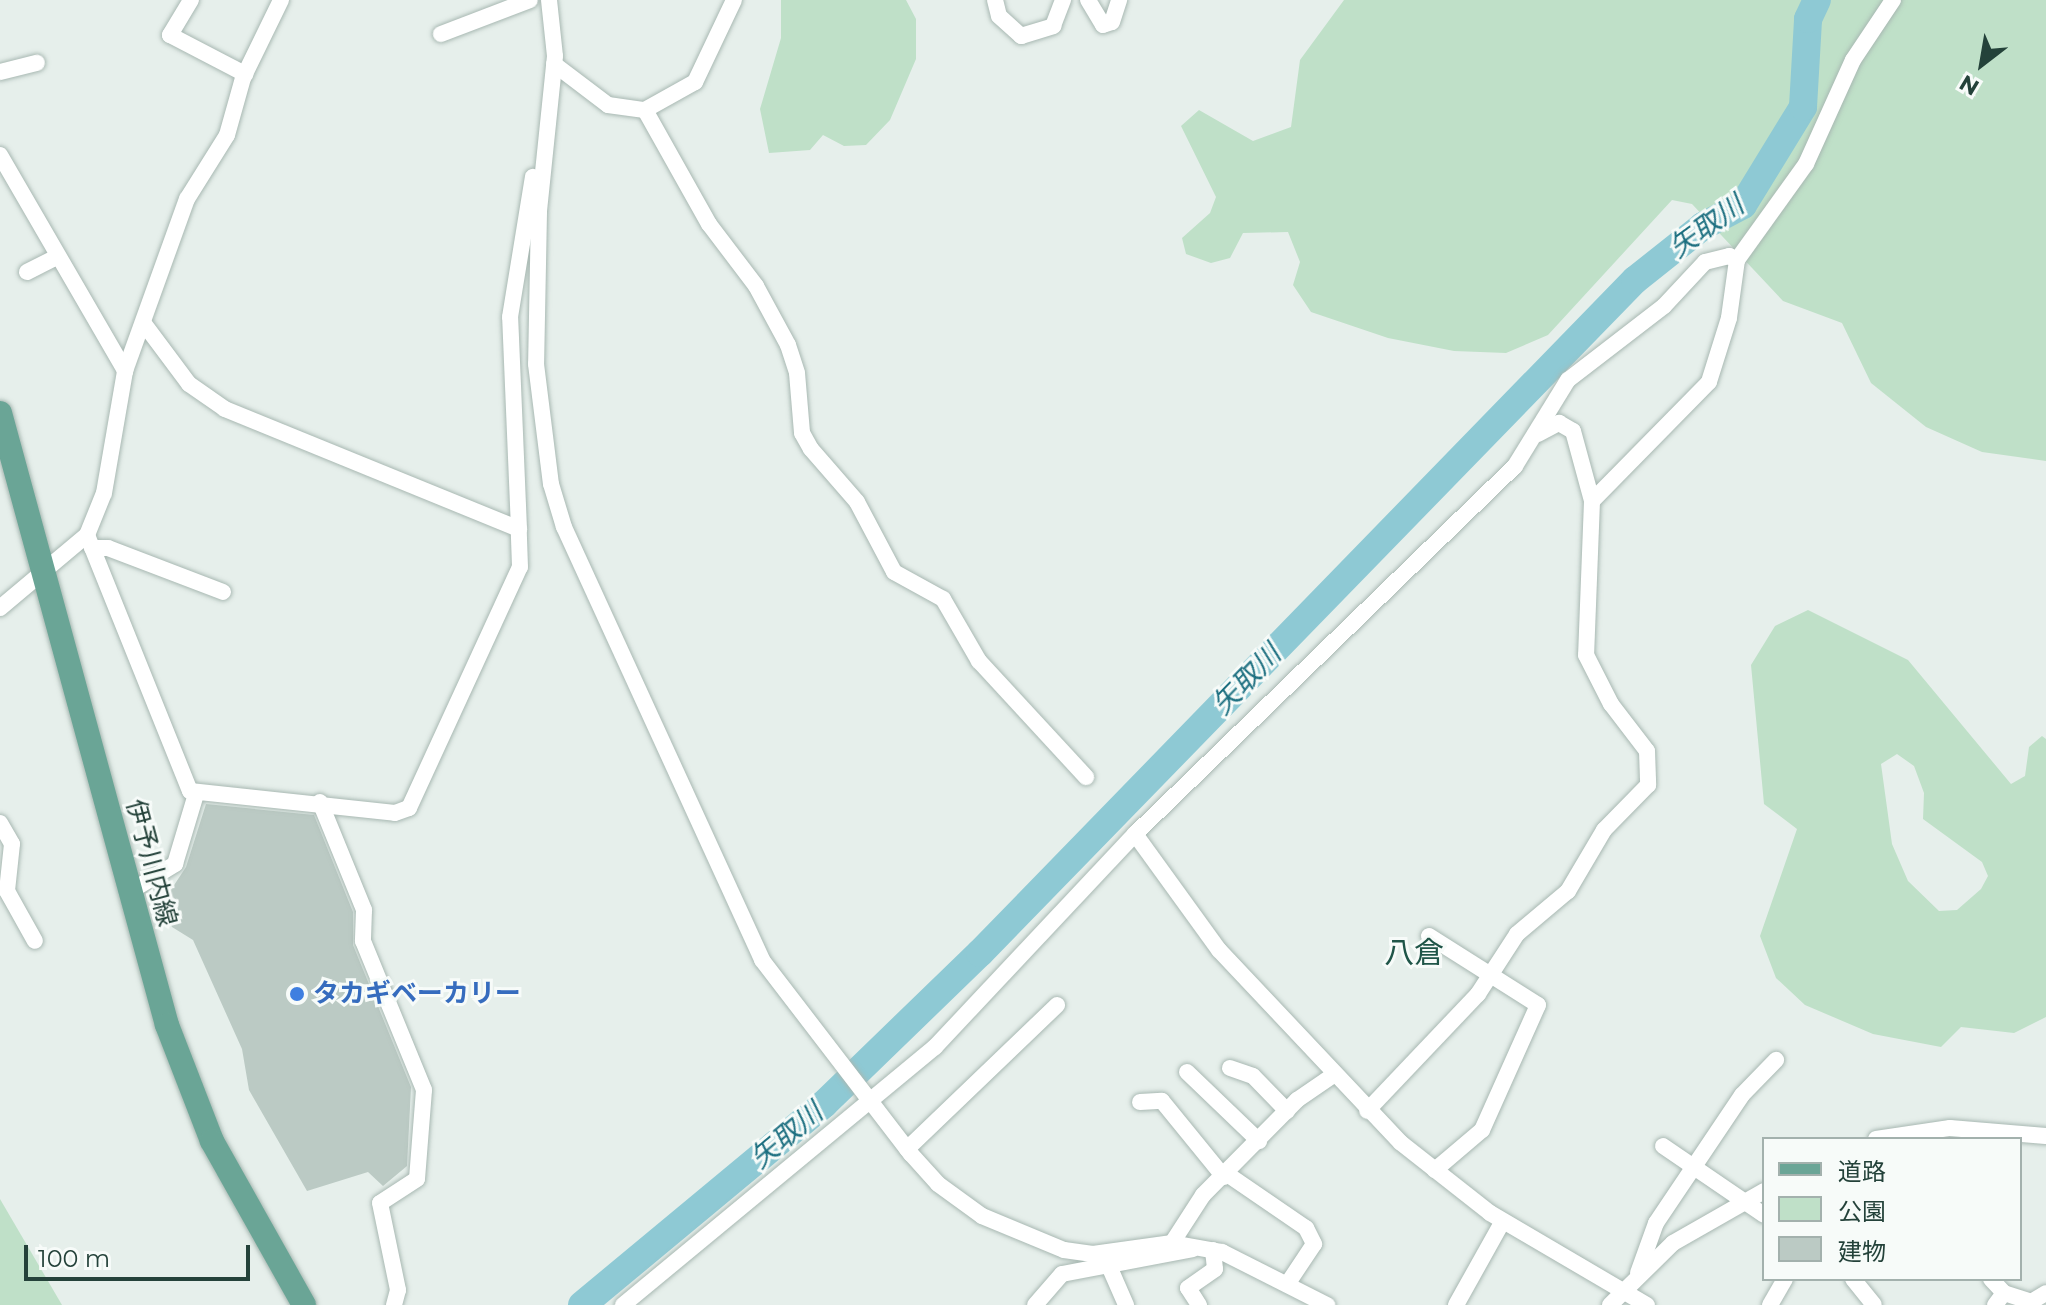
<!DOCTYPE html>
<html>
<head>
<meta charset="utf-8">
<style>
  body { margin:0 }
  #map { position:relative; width:2046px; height:1305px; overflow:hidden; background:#e6efeb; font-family:Montserrat,"Noto Sans JP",sans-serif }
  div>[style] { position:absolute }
  .green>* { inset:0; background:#bfe0c8 }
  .river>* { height:28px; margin:-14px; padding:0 14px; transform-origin:14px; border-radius:14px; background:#8ec9d4 }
  .building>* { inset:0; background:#bbcac4 }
  .roads { filter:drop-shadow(0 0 2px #a8b8b2) drop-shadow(0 0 2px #a8b8b2) }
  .street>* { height:16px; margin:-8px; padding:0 8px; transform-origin:8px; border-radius:8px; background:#fff }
  .primary>* { height:24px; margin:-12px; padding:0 12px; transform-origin:12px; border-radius:12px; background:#6aa596 }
  .dots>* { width:22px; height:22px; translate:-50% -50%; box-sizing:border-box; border:4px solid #f7fbf9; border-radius:50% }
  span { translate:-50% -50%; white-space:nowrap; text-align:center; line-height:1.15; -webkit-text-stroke:6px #f7fbf9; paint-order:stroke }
  .street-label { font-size:26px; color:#24423a }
  .shop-label { font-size:26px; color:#366cbe; font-weight:700 }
  .left { translate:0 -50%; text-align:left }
  .water-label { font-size:28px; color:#1c6f80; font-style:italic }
  .quarter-label { font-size:30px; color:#1f5548 }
  .legend { position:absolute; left:1762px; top:1137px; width:260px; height:144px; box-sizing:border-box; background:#f7fbf9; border:2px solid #a3b1ad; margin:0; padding:10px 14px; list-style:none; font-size:24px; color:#24423a }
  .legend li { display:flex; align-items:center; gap:16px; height:40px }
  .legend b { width:40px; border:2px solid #a3b1ad }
  .north { position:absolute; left:1942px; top:24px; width:80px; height:80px; -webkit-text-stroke:6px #f7fbf9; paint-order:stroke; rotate:211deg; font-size:22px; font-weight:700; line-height:32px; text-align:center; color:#24423a }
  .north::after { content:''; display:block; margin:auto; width:28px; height:36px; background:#24423a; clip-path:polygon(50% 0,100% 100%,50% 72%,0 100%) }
  .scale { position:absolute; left:24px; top:1245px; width:226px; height:36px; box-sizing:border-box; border:4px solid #24423a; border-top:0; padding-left:10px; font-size:24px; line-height:28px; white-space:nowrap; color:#24423a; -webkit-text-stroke:6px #f7fbf9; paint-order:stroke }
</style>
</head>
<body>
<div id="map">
  <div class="green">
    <i style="clip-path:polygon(781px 0,906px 0,916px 19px,916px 59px,890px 120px,866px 145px,844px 146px,823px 135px,810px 150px,769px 153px,760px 109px,781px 38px)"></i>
    <i style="clip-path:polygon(1344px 0,2046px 0,2046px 461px,1982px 452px,1926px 427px,1871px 383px,1842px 323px,1783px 301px,1692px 204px,1672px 200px,1548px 335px,1506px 353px,1454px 351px,1388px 338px,1311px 312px,1293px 285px,1300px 262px,1288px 232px,1243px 233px,1230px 258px,1211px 263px,1186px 254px,1182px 238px,1210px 213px,1216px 197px,1181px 126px,1199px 110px,1253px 141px,1291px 127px,1300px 60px)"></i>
    <i style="clip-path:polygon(evenodd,1808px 610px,1908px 660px,2011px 784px,2025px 776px,2029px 747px,2042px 736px,2046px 739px,2046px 1017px,2014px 1033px,1961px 1027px,1941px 1047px,1873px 1034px,1805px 1005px,1776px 978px,1760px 936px,1797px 829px,1764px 804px,1751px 665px,1775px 626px,1808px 610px,1897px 754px,1914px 766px,1924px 793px,1923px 819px,1982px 862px,1988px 876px,1981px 889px,1957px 910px,1939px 911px,1908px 881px,1892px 844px,1881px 764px,1897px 754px)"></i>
    <i style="clip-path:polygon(0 1199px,62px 1305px,0 1305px)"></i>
  </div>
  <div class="river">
    <i style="left:582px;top:1305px;width:315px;rotate:-39.7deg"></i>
    <i style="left:824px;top:1104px;width:217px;rotate:-44.1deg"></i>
    <i style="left:980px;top:953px;width:939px;rotate:-45.78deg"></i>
    <i style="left:1635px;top:280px;width:87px;rotate:-38.5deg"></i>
    <i style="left:1703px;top:226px;width:45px;rotate:-27.7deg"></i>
    <i style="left:1743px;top:205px;width:115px;rotate:-58.5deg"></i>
    <i style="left:1803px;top:107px;width:88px;rotate:-86.7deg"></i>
    <i style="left:1808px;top:19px;width:21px;rotate:-65deg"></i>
  </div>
  <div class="building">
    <i style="clip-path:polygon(206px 804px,314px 815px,353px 912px,353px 945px,411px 1087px,407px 1166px,383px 1186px,368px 1172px,307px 1191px,249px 1090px,242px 1049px,193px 940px,172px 927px,161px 905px,186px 867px)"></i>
  </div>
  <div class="roads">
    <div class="street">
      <i style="left:191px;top:0;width:41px;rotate:121deg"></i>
      <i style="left:170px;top:35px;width:85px;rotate:27.5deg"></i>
      <i style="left:549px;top:0;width:56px;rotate:83.9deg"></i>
      <i style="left:555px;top:56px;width:157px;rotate:95.9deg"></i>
      <i style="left:539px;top:212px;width:152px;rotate:91.1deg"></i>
      <i style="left:536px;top:364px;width:121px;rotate:82.9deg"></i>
      <i style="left:551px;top:484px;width:45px;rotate:73.2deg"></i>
      <i style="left:564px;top:527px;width:476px;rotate:65.4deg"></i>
      <i style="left:762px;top:960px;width:245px;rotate:52.5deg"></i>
      <i style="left:911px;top:1154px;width:40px;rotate:48deg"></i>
      <i style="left:938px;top:1184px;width:54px;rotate:36deg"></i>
      <i style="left:982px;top:1216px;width:89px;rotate:22.5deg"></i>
      <i style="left:1064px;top:1250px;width:29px;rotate:8deg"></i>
      <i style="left:1093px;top:1254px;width:80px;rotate:-7.9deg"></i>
      <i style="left:1172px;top:1243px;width:51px;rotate:10.2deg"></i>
      <i style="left:1222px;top:1252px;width:118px;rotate:26.8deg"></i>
      <i style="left:734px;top:0;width:91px;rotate:115.4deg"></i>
      <i style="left:695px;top:82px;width:57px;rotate:150.8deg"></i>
      <i style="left:645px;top:110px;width:131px;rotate:60.7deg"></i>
      <i style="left:709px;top:224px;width:78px;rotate:52.8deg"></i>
      <i style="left:756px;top:286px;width:67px;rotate:61.5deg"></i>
      <i style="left:788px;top:345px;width:29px;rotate:72deg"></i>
      <i style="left:797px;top:373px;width:60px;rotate:85.2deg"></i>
      <i style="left:802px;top:433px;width:18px;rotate:61deg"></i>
      <i style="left:811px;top:449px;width:70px;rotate:49deg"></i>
      <i style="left:857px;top:502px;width:79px;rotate:62.1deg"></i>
      <i style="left:894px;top:572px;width:56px;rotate:28.9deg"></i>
      <i style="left:943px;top:599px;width:72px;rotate:59.9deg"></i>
      <i style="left:979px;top:661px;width:158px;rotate:47.3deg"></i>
      <i style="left:995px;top:0;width:16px;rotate:76deg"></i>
      <i style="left:999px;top:16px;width:30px;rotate:42deg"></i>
      <i style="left:1021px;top:36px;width:34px;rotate:-17deg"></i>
      <i style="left:1053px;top:26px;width:28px;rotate:-69deg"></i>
      <i style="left:1088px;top:0;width:29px;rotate:59deg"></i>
      <i style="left:1103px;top:25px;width:9px;rotate:-18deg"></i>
      <i style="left:1112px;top:22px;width:23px;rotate:-72deg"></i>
      <i style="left:441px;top:34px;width:95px;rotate:-20.9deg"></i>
      <i style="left:554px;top:64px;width:68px;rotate:37.2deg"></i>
      <i style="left:608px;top:105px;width:37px;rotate:8deg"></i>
      <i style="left:0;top:72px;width:38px;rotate:-14deg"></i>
      <i style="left:0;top:155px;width:250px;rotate:59.9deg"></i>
      <i style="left:1737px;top:260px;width:118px;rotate:-54.3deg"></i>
      <i style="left:1806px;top:164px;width:114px;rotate:-65.7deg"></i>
      <i style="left:1853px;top:60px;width:72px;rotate:-56.3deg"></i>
      <i style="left:27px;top:272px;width:33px;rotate:-27deg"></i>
      <i style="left:1538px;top:434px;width:24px;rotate:-28deg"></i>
      <i style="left:1559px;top:423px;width:16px;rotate:30deg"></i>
      <i style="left:1573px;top:431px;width:73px;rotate:74.8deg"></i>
      <i style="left:519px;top:529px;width:212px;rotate:-92.4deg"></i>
      <i style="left:510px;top:317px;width:142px;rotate:-80.7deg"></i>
      <i style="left:87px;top:535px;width:276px;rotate:68.1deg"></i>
      <i style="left:190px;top:791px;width:206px;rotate:6.1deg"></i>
      <i style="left:395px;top:813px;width:15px;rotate:-20deg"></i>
      <i style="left:409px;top:808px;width:265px;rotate:-65.3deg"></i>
      <i style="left:520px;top:567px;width:38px;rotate:-92deg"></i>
      <i style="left:519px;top:529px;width:318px;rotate:-157.8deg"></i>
      <i style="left:225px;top:409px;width:44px;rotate:-145.2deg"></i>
      <i style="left:189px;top:384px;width:74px;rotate:-126.7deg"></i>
      <i style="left:92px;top:548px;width:16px"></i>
      <i style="left:108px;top:548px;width:123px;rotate:20.9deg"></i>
      <i style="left:0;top:608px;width:114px;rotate:-40deg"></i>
      <i style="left:87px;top:535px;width:45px;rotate:-68deg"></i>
      <i style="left:104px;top:493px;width:124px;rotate:-80.2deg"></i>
      <i style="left:125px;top:371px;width:183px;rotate:-70.2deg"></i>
      <i style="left:187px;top:199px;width:75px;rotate:-58deg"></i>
      <i style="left:227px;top:135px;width:59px;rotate:-74.3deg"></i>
      <i style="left:243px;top:78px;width:87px;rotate:-64deg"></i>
      <i style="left:320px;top:802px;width:117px;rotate:67.8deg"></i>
      <i style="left:364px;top:910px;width:31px;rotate:92deg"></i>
      <i style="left:363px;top:941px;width:161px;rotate:67.7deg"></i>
      <i style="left:424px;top:1090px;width:89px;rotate:94.5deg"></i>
      <i style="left:417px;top:1179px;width:44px;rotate:147deg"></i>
      <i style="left:380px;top:1203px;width:89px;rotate:78.3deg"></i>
      <i style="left:398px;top:1290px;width:16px;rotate:105deg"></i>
      <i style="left:0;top:823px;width:24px;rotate:60deg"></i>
      <i style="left:12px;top:844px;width:47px;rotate:96.1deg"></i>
      <i style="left:7px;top:891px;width:57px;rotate:60.8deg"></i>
      <i style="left:1135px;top:834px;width:143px;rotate:54.1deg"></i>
      <i style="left:1219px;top:950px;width:265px;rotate:46.7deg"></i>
      <i style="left:1401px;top:1143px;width:113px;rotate:38.2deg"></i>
      <i style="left:1490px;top:1213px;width:182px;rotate:30.4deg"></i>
      <i style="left:131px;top:891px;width:52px;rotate:-31.5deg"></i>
      <i style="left:175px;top:864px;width:73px;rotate:-73.3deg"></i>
      <i style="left:1429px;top:936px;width:129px;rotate:32.3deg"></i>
      <i style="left:1538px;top:1005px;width:137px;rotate:114.1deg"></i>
      <i style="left:1482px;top:1130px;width:62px;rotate:139.6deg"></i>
      <i style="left:1230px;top:1068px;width:24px;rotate:19deg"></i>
      <i style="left:1253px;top:1076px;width:49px;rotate:45.8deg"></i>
      <i style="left:1187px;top:1072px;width:100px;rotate:43.8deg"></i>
      <i style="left:1140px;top:1102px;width:22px;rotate:-3deg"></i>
      <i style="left:1162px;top:1101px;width:98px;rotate:50.8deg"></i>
      <i style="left:1876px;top:1139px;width:75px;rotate:-8.5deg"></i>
      <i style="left:1950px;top:1128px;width:96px;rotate:4.8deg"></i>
      <i style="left:1663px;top:1146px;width:122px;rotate:34.3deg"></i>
      <i style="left:907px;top:1149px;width:208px;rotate:-43.8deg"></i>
      <i style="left:1227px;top:1174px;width:96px;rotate:34.4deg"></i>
      <i style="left:1306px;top:1228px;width:18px;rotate:63deg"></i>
      <i style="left:1314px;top:1244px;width:47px;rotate:123.7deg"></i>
      <i style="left:1172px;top:1243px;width:57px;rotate:-57.1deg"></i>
      <i style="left:1203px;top:1195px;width:134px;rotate:-45.3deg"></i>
      <i style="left:1297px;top:1100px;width:42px;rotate:-34.4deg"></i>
      <i style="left:1109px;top:1266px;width:43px;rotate:66.4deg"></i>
      <i style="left:1638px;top:1273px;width:53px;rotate:-70.2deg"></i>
      <i style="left:1656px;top:1223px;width:154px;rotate:-56.1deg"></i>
      <i style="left:1742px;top:1095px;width:49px;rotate:-45.8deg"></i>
      <i style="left:1853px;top:1279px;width:33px;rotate:51deg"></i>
      <i style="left:1991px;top:1279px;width:19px;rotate:47deg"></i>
      <i style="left:623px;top:1305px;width:405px;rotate:-39.6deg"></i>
      <i style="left:935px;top:1047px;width:292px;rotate:-46.8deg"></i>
      <i style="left:1135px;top:834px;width:529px;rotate:-44.08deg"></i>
      <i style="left:1515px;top:466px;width:101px;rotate:-58.4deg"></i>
      <i style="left:1568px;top:380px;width:121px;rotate:-37.6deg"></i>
      <i style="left:1664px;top:306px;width:60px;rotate:-47deg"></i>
      <i style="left:1705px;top:262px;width:25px;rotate:-14deg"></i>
      <i style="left:1729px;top:256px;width:9px;rotate:27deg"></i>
      <i style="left:1737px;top:260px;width:59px;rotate:97.9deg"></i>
      <i style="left:1729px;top:318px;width:67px;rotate:107.4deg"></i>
      <i style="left:1709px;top:382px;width:167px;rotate:134.5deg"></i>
      <i style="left:1592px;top:501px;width:154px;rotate:92.2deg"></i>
      <i style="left:1586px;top:655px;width:55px;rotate:63deg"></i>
      <i style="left:1611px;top:704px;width:59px;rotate:52.5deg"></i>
      <i style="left:1647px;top:751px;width:34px;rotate:88deg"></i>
      <i style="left:1648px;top:785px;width:63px;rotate:134.4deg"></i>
      <i style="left:1604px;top:830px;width:71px;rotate:120.5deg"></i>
      <i style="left:1568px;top:891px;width:67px;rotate:139.9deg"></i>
      <i style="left:1517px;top:934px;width:72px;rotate:123deg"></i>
      <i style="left:1478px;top:994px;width:161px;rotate:133.5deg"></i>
      <i style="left:1035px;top:1305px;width:41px;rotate:-48.9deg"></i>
      <i style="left:1062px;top:1274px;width:133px;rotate:-10.8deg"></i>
      <i style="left:1199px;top:1305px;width:20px;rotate:-123deg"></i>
      <i style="left:1188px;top:1288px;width:33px;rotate:-35deg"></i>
      <i style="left:1215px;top:1269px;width:19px;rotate:-96deg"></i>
      <i style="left:1456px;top:1305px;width:96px;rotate:-60.8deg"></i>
      <i style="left:1610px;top:1305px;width:88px;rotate:-44.5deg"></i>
      <i style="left:1673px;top:1243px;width:105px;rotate:-29.7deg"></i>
      <i style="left:1770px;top:1305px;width:30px;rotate:-60deg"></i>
      <i style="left:1995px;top:1305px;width:15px;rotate:-53deg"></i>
      <i style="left:2004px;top:1293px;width:28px;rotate:18deg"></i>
      <i style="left:2031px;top:1302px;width:17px;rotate:-31deg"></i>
    </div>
    <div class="primary">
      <i style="left:0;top:413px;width:634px;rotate:74.74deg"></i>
      <i style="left:167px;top:1025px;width:124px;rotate:68.8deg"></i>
      <i style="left:212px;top:1141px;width:188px;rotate:60.7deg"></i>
    </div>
  </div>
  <div class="dots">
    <i style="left:297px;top:994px;background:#3f7fe0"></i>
  </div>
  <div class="street-label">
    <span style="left:151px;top:863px;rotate:75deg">伊予川内線</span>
  </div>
  <div class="shop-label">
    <span class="left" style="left:313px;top:994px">タカギベーカリー</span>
  </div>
  <div class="water-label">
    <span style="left:1706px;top:226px;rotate:-36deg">矢取川</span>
    <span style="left:1246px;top:679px;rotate:-46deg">矢取川</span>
    <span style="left:786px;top:1135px;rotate:-40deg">矢取川</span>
  </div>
  <div class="quarter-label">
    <span style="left:1414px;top:953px">八倉</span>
  </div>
  <ul class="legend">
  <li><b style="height:10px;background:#6aa596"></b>道路</li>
  <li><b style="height:22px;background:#bfe0c8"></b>公園</li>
  <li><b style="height:22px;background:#bbcac4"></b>建物</li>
  </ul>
  <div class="north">N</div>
  <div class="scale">100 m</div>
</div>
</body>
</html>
